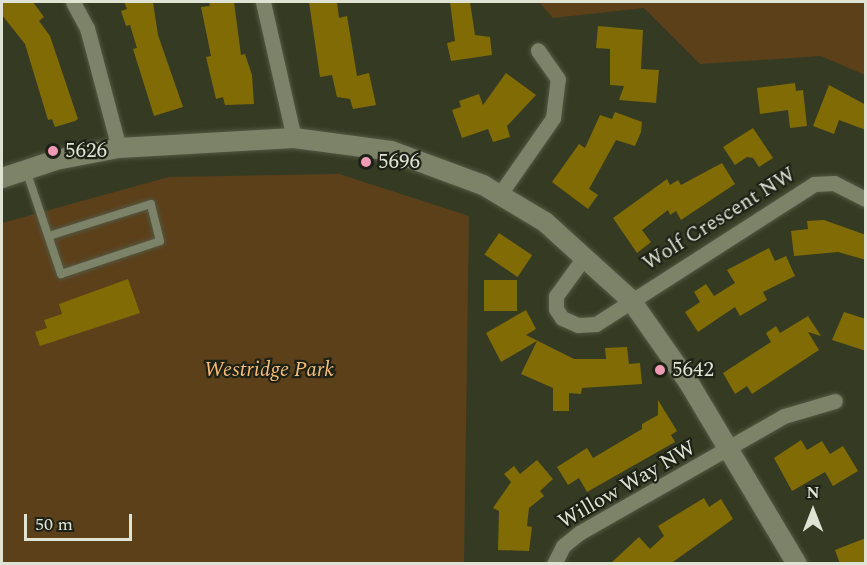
<!DOCTYPE html>
<html>
<head>
<meta charset="utf-8">
<style>
  body { margin:0 }
  #map { position:relative; width:867px; height:565px; overflow:hidden; background:#353b23; font-family:Spectral,serif }
  div>[style] { position:absolute }
  .green>* { inset:0; background:#5c401a }
  .building>* { inset:0; background:#806b04; transform-origin:0 0 }
  .roads { filter:drop-shadow(0 0 2px #535843) drop-shadow(0 0 2px #535843) }
  .service>* { height:8px; margin:-4px; padding:0 4px; transform-origin:4px; border-radius:4px; background:#7c8368 }
  .minor>* { height:15px; margin:-7.5px; padding:0 7.5px; transform-origin:7.5px; border-radius:7.5px; background:#7c8368 }
  .tertiary>* { height:20px; margin:-10px; padding:0 10px; transform-origin:10px; border-radius:10px; background:#7c8368 }
  .dots>* { width:16px; height:16px; translate:-50% -50%; box-sizing:border-box; border:3px solid #1e2116; border-radius:50% }
  span { translate:-50% -50%; white-space:nowrap; text-align:center; line-height:1.15; -webkit-text-stroke:4.5px #1e2116; paint-order:stroke }
  .poi-label { font-size:21px; color:#dfe3d4 }
  .left { translate:0 -50%; text-align:left }
  .street-label { font-size:21px; color:#dfe3d4 }
  .park-label { font-size:21px; color:#f7be77; font-style:italic }
  .frame { position:absolute; inset:0; border:3px solid #dfe3d4; pointer-events:none }
  .north { position:absolute; left:783px; top:481px; width:60px; height:60px; -webkit-text-stroke:4px #1e2116; paint-order:stroke; rotate:0deg; font-size:16px; font-weight:700; line-height:24px; text-align:center; color:#dfe3d4 }
  .north::after { content:''; display:block; margin:auto; width:21px; height:27px; background:#dfe3d4; clip-path:polygon(50% 0,100% 100%,50% 72%,0 100%) }
  .scale { position:absolute; left:24px; top:514px; width:108px; height:27px; box-sizing:border-box; border:3px solid #dfe3d4; border-top:0; padding-left:8px; font-size:18px; line-height:21px; white-space:nowrap; color:#dfe3d4; -webkit-text-stroke:4px #1e2116; paint-order:stroke }
</style>
</head>
<body>
<div id="map">
  <div class="green">
    <i style="clip-path:polygon(539px 2px,865px 2px,865px 75px,821px 56px,700px 64px,644px 8px,553px 18px)"></i>
    <i style="clip-path:polygon(339px 174px,469px 216px,464px 563px,2px 564px,2px 223px,169px 177px)"></i>
  </div>
  <div class="building">
    <i style="clip-path:polygon(2px 2px,33px 2px,44px 17px,39px 21px,50px 36px,78px 119px,75px 121px,55px 127px,52px 119px,48px 120px,25px 44px,2px 15px)"></i>
    <i style="clip-path:polygon(124px 2px,153px 2px,158px 35px,183px 107px,154px 116px,133px 49px,137px 48px,130px 25px,126px 26px,121px 11px,127px 9px)"></i>
    <i style="clip-path:polygon(209px 2px,234px 2px,241px 55px,245px 54px,252px 75px,254px 104px,225px 105px,223px 97px,216px 99px,206px 57px,211px 56px,201px 7px,210px 6px)"></i>
    <i style="clip-path:polygon(309px 2px,337px 2px,339px 18px,347px 16px,357px 76px,369px 73px,376px 105px,353px 109px,350px 99px,337px 97px,332px 75px,320px 77px)"></i>
    <i style="clip-path:polygon(450px 2px,470px 2px,475px 35px,490px 37px,492px 55px,451px 61px,447px 43px,455px 41px)"></i>
    <i style="clip-path:polygon(598px 26px,643px 30px,641px 69px,659px 70px,656px 103px,619px 100px,624px 86px,610px 85px,610px 49px,596px 48px)"></i>
    <i style="clip-path:polygon(506px 73px,536px 95px,507px 126px,510px 137px,493px 142px,488px 129px,462px 138px,452px 110px,461px 107px,459px 101px,479px 94px,483px 105px)"></i>
    <i style="clip-path:polygon(795px 83px,796px 91px,803px 90px,807px 126px,790px 128px,788px 110px,760px 114px,757px 88px)"></i>
    <i style="clip-path:polygon(829px 85px,866px 105px,866px 130px,839px 120px,834px 134px,813px 126px)"></i>
    <i style="clip-path:polygon(615px 112px,642px 122px,641px 132px,635px 146px,616px 140px,589px 189px,598px 195px,588px 209px,552px 182px,579px 144px,585px 148px,600px 115px,612px 119px)"></i>
    <i style="clip-path:polygon(753px 128px,773px 158px,759px 167px,753px 158px,747px 157px,735px 165px,723px 147px)"></i>
    <i style="clip-path:polygon(722px 163px,735px 184px,681px 220px,676px 211px,670px 215px,668px 210px,642px 230px,651px 242px,637px 253px,613px 218px,667px 179px,670px 185px,678px 180px,681px 185px)"></i>
    <i style="clip-path:polygon(824px 220px,866px 235px,866px 260px,838px 252px,794px 256px,791px 231px,808px 229px,807px 221px)"></i>
    <i style="left:499px;top:233px;width:40px;height:26px;rotate:34deg"></i>
    <i style="clip-path:polygon(769px 248px,775px 261px,786px 256px,795px 276px,763px 292px,767px 300px,740px 316px,735px 307px,698px 332px,685px 312px,700px 302px,694px 292px,706px 284px,714px 296px,735px 283px,727px 270px)"></i>
    <i style="clip-path:polygon(128px 279px,140px 313px,40px 346px,35px 332px,47px 328px,44px 320px,62px 314px,59px 304px)"></i>
    <i style="left:484px;top:280px;width:33px;height:31px"></i>
    <i style="clip-path:polygon(526px 310px,536px 329px,526px 335px,574px 359px,606px 359px,605px 348px,627px 347px,629px 364px,640px 363px,642px 384px,582px 388px,581px 394px,569px 393px,569px 411px,553px 411px,553px 388px,521px 374px,537px 341px,501px 362px,486px 333px)"></i>
    <i style="clip-path:polygon(844px 312px,866px 319px,866px 351px,832px 340px)"></i>
    <i style="clip-path:polygon(808px 316px,821px 336px,808px 332px,819px 350px,752px 394px,747px 386px,735px 394px,723px 373px,771px 342px,766px 333px,776px 326px,780px 333px)"></i>
    <i style="clip-path:polygon(658px 400px,677px 431px,671px 435px,675px 442px,587px 492px,579px 478px,568px 485px,557px 467px,587px 448px,593px 458px,642px 429px,642px 424px,658px 415px)"></i>
    <i style="clip-path:polygon(801px 440px,807px 450px,822px 441px,830px 454px,843px 446px,858px 471px,833px 486px,825px 472px,792px 491px,774px 458px)"></i>
    <i style="clip-path:polygon(537px 460px,553px 479px,540px 491px,544px 496px,529px 508px,527px 526px,532px 527px,529px 551px,498px 550px,499px 511px,493px 508px,511px 482px,504px 474px,514px 466px,520px 474px)"></i>
    <i style="clip-path:polygon(704px 498px,709px 507px,721px 499px,733px 519px,670px 564px,610px 564px,639px 537px,650px 549px,664px 536px,658px 526px)"></i>
    <i style="clip-path:polygon(866px 538px,866px 564px,840px 564px,835px 550px)"></i>
  </div>
  <div class="roads">
    <div class="service">
      <i style="left:26px;top:170px;width:110px;rotate:71.4deg"></i>
      <i style="left:61px;top:274px;width:104px;rotate:-18.4deg"></i>
      <i style="left:160px;top:241px;width:38px;rotate:-104deg"></i>
      <i style="left:151px;top:204px;width:107px;rotate:162.6deg"></i>
    </div>
    <div class="minor">
      <i style="left:73px;top:2px;width:30px;rotate:62deg"></i>
      <i style="left:87px;top:28px;width:124px;rotate:75.1deg"></i>
      <i style="left:263px;top:2px;width:139px;rotate:77.2deg"></i>
      <i style="left:500px;top:194px;width:93px;rotate:-55.1deg"></i>
      <i style="left:553px;top:118px;width:39px;rotate:-83deg"></i>
      <i style="left:558px;top:79px;width:35px;rotate:-125deg"></i>
      <i style="left:585px;top:256px;width:49px;rotate:125.9deg"></i>
      <i style="left:556px;top:296px;width:13px;rotate:90deg"></i>
      <i style="left:556px;top:309px;width:11px;rotate:56deg"></i>
      <i style="left:562px;top:318px;width:17px;rotate:24deg"></i>
      <i style="left:578px;top:325px;width:18px;rotate:-3deg"></i>
      <i style="left:596px;top:324px;width:259px;rotate:-32.7deg"></i>
      <i style="left:814px;top:184px;width:20px;rotate:-3deg"></i>
      <i style="left:834px;top:183px;width:36px;rotate:27deg"></i>
      <i style="left:554px;top:564px;width:20px;rotate:-63deg"></i>
      <i style="left:563px;top:546px;width:21px;rotate:-39deg"></i>
      <i style="left:579px;top:533px;width:236px;rotate:-29.7deg"></i>
      <i style="left:784px;top:416px;width:53px;rotate:-16.4deg"></i>
    </div>
    <div class="tertiary">
      <i style="left:2px;top:178px;width:57px;rotate:-18.4deg"></i>
      <i style="left:56px;top:160px;width:64px;rotate:-10.8deg"></i>
      <i style="left:119px;top:148px;width:175px;rotate:-3.3deg"></i>
      <i style="left:294px;top:138px;width:98px;rotate:7.6deg"></i>
      <i style="left:391px;top:151px;width:98px;rotate:20.3deg"></i>
      <i style="left:483px;top:185px;width:72px;rotate:30.8deg"></i>
      <i style="left:545px;top:222px;width:115px;rotate:42.2deg"></i>
      <i style="left:630px;top:299px;width:103px;rotate:54.9deg"></i>
      <i style="left:689px;top:383px;width:211px;rotate:59.2deg"></i>
    </div>
  </div>
  <div class="dots">
    <i style="left:53px;top:151px;background:#f09ab6"></i>
    <i style="left:366px;top:162px;background:#f09ab6"></i>
    <i style="left:660px;top:370px;background:#f09ab6"></i>
  </div>
  <div class="poi-label">
    <span class="left" style="left:65px;top:151px">5626</span>
    <span class="left" style="left:378px;top:162px">5696</span>
    <span class="left" style="left:672px;top:370px">5642</span>
  </div>
  <div class="street-label">
    <span style="left:719px;top:219px;rotate:-32deg">Wolf Crescent NW</span>
    <span style="left:627px;top:485px;rotate:-30deg">Willow Way NW</span>
  </div>
  <div class="park-label">
    <span style="left:269px;top:370px">Westridge Park</span>
  </div>
  <div class="frame"></div>
  <div class="north">N</div>
  <div class="scale">50 m</div>
</div>
</body>
</html>
